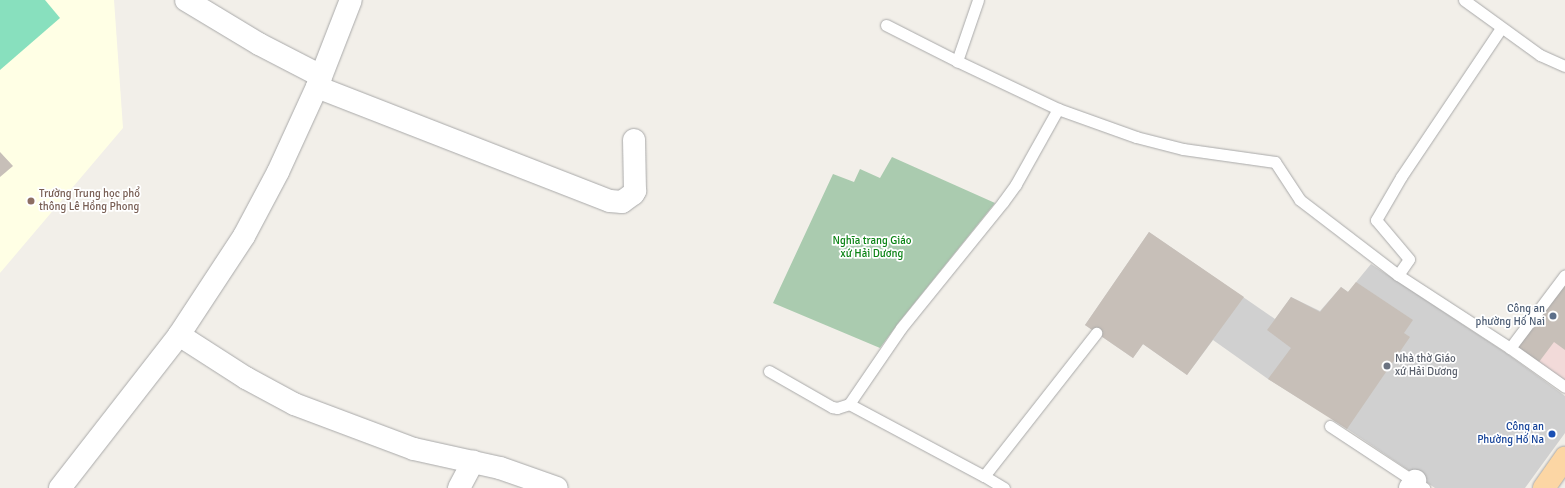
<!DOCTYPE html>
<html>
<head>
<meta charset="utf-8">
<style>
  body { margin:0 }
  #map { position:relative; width:1565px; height:488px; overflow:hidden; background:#f2efe9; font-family:Signika,sans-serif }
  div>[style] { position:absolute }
  .commercial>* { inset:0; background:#f2dad9 }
  .education>* { inset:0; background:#ffffe5 }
  .religious>* { inset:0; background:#d0d0d0 }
  .cemetery>* { inset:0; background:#aacbaf }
  .pitch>* { inset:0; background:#88e0be }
  .building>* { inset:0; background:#c7bfb8 }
  .roads { filter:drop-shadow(0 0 1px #a9a9a9) drop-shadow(0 0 1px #a9a9a9) }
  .service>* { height:11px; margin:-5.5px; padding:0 5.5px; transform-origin:5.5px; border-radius:5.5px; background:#fff }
  .minor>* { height:22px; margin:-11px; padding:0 11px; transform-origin:11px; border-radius:11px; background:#fff }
  .primary>* { height:22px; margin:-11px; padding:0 11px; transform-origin:11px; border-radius:11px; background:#fcd6a4 }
  .dots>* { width:11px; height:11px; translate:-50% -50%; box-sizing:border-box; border:2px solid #fff; border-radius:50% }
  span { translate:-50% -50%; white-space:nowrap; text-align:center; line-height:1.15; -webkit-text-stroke:3.5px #fff; paint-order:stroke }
  .education-label { font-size:11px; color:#785e54 }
  .left { translate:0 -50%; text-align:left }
  .park-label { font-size:11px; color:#0c8416 }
  .service-label { font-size:11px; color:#4e5e75 }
  .right { translate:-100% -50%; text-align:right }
  .worship-label { font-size:11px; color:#5b616d }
  .transit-label { font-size:11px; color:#164399 }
</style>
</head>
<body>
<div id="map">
  <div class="commercial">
    <i style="clip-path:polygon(1565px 285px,1565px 381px,1518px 347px)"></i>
  </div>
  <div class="education">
    <i style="clip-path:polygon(0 0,114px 0,123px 128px,0 273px)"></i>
  </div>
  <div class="religious">
    <i style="clip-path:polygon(1149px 232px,1275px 319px,1291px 297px,1320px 311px,1341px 287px,1348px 292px,1371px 264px,1506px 353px,1565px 396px,1565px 433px,1525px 488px,1435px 488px,1334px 420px,1268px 379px,1213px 340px,1187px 375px,1143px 344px,1133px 358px,1085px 325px)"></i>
  </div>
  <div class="cemetery">
    <i style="clip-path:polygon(892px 157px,995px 203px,899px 322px,880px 348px,773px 303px,833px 174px,854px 182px,860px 169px,880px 178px)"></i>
  </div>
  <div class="pitch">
    <i style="clip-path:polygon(0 0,45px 0,60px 18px,0 70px)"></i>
  </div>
  <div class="building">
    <i style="clip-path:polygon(0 152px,13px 166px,0 177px)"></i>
    <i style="clip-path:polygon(1149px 232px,1244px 297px,1187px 375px,1143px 344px,1133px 358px,1085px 325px)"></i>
    <i style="clip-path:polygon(1356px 282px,1413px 320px,1404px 333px,1410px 337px,1347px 429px,1268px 379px,1291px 348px,1267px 330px,1291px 297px,1320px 312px,1341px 287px,1348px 292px)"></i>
    <i style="clip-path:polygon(1565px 285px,1565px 350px,1554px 342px,1539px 362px,1518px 347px)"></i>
  </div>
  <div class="roads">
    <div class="service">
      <i style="left:978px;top:0;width:65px;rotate:109deg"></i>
      <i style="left:957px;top:61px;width:112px;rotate:25.4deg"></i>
      <i style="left:1058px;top:109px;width:83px;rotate:19.7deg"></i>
      <i style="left:1136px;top:137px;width:49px;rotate:14.3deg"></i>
      <i style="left:1183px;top:149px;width:93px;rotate:8deg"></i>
      <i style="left:1275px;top:162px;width:45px;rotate:56.7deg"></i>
      <i style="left:1300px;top:200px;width:123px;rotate:37.4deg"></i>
      <i style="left:1398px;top:275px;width:134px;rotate:33.1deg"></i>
      <i style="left:1510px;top:348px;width:67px;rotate:35.3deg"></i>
      <i style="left:1464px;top:0;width:94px;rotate:35.9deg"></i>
      <i style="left:1540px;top:55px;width:27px;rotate:24deg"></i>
      <i style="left:886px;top:25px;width:80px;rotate:26.9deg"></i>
      <i style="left:1398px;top:275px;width:19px;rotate:-55deg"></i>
      <i style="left:1409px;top:259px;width:51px;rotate:-130.2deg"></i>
      <i style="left:1376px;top:220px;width:50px;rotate:-59.8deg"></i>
      <i style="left:1401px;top:177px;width:179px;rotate:-56.1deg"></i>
      <i style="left:1510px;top:348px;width:91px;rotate:-53deg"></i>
      <i style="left:769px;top:371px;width:73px;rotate:29.7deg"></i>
      <i style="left:832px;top:407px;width:5px;rotate:11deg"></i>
      <i style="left:837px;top:408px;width:13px;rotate:-18deg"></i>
      <i style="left:849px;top:404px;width:92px;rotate:-55.6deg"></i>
      <i style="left:901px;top:328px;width:162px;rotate:-51deg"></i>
      <i style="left:1003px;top:202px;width:22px;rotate:-54deg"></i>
      <i style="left:1016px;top:184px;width:86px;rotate:-60.8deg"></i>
      <i style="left:849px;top:404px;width:153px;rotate:28.1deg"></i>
      <i style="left:1330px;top:426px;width:113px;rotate:33.4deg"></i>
      <i style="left:1004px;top:488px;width:23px;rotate:-149deg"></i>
      <i style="left:984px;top:476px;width:182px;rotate:-51.9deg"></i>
    </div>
    <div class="minor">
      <i style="left:186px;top:0;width:85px;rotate:31.1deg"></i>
      <i style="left:259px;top:44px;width:70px;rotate:27.3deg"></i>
      <i style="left:317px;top:87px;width:314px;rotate:21.3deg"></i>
      <i style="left:610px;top:201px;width:12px;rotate:5deg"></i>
      <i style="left:622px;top:202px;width:14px;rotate:-36deg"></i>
      <i style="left:633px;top:194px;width:4px;rotate:-56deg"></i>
      <i style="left:635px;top:191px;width:51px;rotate:-91.1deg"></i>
      <i style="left:179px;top:335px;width:80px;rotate:32.7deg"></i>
      <i style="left:246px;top:378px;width:55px;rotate:28.4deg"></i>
      <i style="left:294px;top:404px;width:128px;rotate:20.6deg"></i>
      <i style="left:414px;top:449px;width:88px;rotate:12.5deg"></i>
      <i style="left:500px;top:468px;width:60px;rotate:19.3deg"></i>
      <i style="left:60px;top:488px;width:194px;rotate:-52.1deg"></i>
      <i style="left:179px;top:335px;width:118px;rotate:-56.7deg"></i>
      <i style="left:244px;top:236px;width:72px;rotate:-62deg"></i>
      <i style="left:278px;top:172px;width:94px;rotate:-65.4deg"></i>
      <i style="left:317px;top:87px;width:93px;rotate:-68.7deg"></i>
      <i style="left:459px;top:488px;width:30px;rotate:-62deg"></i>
      <i style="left:1410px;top:488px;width:9px;rotate:-54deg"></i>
    </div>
    <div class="primary">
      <i style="left:1544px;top:488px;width:37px;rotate:-55deg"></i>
    </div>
  </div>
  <div class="dots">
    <i style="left:31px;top:201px;background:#8d6e63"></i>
    <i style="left:1553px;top:316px;background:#5c6f8a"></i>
    <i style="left:1387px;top:366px;background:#6b7280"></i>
    <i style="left:1552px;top:434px;background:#1a4fb4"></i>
  </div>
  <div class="education-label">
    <span class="left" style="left:39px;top:201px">Trường Trung học phổ<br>thông Lê Hồng Phong</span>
  </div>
  <div class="park-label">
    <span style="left:872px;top:248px">Nghĩa trang Giáo<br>xứ Hải Dương</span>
  </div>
  <div class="service-label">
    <span class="right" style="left:1545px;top:316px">Công an<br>phường Hố Nai</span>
  </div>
  <div class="worship-label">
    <span class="left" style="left:1395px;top:366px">Nhà thờ Giáo<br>xứ Hải Dương</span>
  </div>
  <div class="transit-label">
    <span class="right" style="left:1544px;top:434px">Công an<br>Phường Hố Na</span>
  </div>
</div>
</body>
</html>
